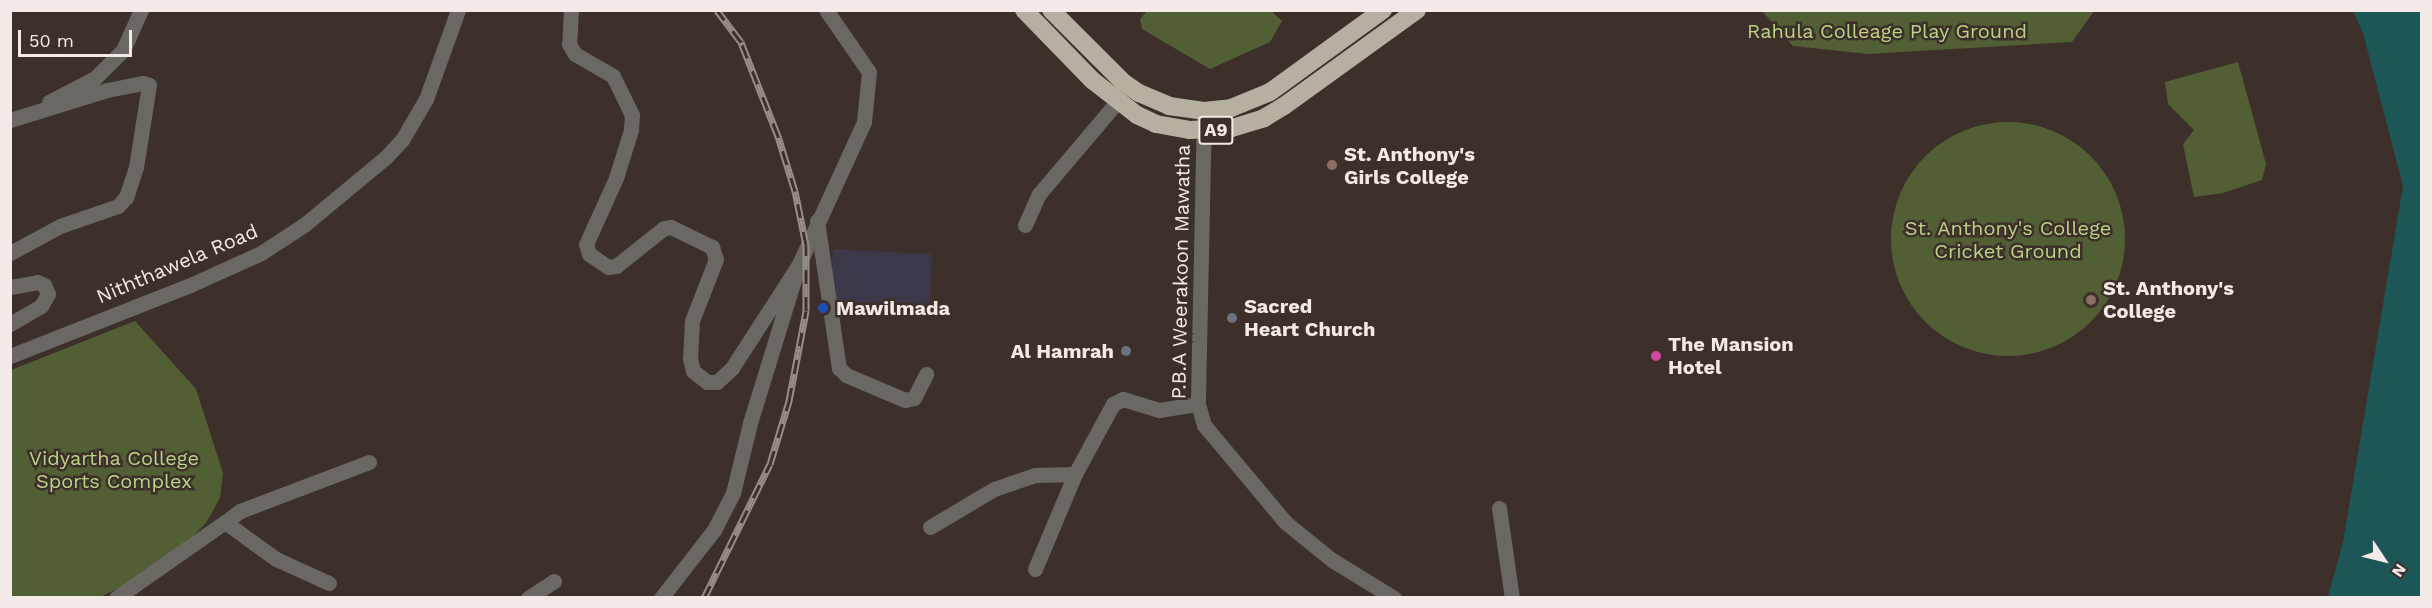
<!DOCTYPE html>
<html>
<head>
<meta charset="utf-8">
<style>
  body { margin:0 }
  #map { position:relative; width:2432px; height:608px; overflow:hidden; background:#3d302b; font-family:"Work Sans",sans-serif }
  div>[style] { position:absolute }
  .commercial>* { inset:0; background:#3d3849; transform-origin:0 0 }
  .green>* { inset:0; background:#525f34 }
  .round { border-radius:50% }
  .water>* { inset:0; background:#1c5657 }
  .minor>* { height:15px; margin:-7.5px; padding:0 7.5px; transform-origin:7.5px; border-radius:7.5px; background:#6b6863 }
  .highway>* { height:18px; margin:-9px; padding:0 9px; transform-origin:9px; border-radius:9px; background:#b6b0a2 }
  .rail>* { height:7px; margin-top:-3.5px; transform-origin:0; background:repeating-linear-gradient(90deg,#3d302b 0 14px,#988d89 0 28px); box-sizing:border-box; border-block:2px solid #988d89 }
  .dots>* { width:16px; height:16px; translate:-50% -50%; box-sizing:border-box; border:3px solid #3d302b; border-radius:50% }
  span { translate:-50% -50%; white-space:nowrap; text-align:center; line-height:1.15; -webkit-text-stroke:5px #3d302b; paint-order:stroke }
  .shield-label span { padding:2px 4px; background:#3d302b; border:2px solid; border-radius:4px; -webkit-text-stroke-width:0 }
  .shield-label { font-size:18px; color:#f3eae7; font-weight:700 }
  .park-label { font-size:20px; color:#bcd386 }
  .poi-label { font-size:20px; color:#f3eae7; font-weight:700 }
  .left { translate:0 -50%; text-align:left }
  .right { translate:-100% -50%; text-align:right }
  .street-label { font-size:20px; color:#f3eae7 }
  .frame { position:absolute; inset:0; border:12px solid #f3eae7; pointer-events:none }
  .north { position:absolute; left:2354px; top:530px; width:60px; height:60px; -webkit-text-stroke:4px #3d302b; paint-order:stroke; rotate:125deg; font-size:16px; font-weight:700; line-height:24px; text-align:center; color:#f3eae7 }
  .north::after { content:''; display:block; margin:auto; width:21px; height:27px; background:#f3eae7; clip-path:polygon(50% 0,100% 100%,50% 72%,0 100%) }
  .scale { position:absolute; left:18px; top:30px; width:114px; height:27px; box-sizing:border-box; border:3px solid #f3eae7; border-top:0; padding-left:8px; font-size:18px; line-height:21px; white-space:nowrap; color:#f3eae7; -webkit-text-stroke:4px #3d302b; paint-order:stroke }
</style>
</head>
<body>
<div id="map">
  <div class="commercial">
    <i style="left:833px;top:249px;width:99px;height:59px;rotate:3deg"></i>
  </div>
  <div class="green">
    <i style="clip-path:polygon(1270px 10px,1282px 21px,1270px 42px,1210px 69px,1142px 29px,1140px 19px,1147px 11px)"></i>
    <i style="clip-path:polygon(1762px 11px,2094px 11px,2072px 42px,1868px 54px,1793px 46px)"></i>
    <i style="clip-path:polygon(2238px 62px,2266px 164px,2262px 180px,2223px 193px,2194px 197px,2183px 144px,2194px 130px,2168px 104px,2165px 82px)"></i>
    <i class="round" style="left:1891px;top:122px;width:234px;height:234px"></i>
    <i style="clip-path:polygon(135px 321px,196px 389px,223px 473px,220px 498px,206px 523px,185px 544px,144px 576px,100px 597px,11px 598px,11px 370px)"></i>
  </div>
  <div class="water">
    <i style="clip-path:polygon(2353px 11px,2421px 11px,2421px 597px,2328px 597px,2343px 542px,2403px 186px,2363px 33px)"></i>
  </div>
  <div class="minor">
    <i style="left:571px;top:10px;width:34px;rotate:93deg"></i>
    <i style="left:569px;top:44px;width:12px;rotate:59deg"></i>
    <i style="left:575px;top:54px;width:44px;rotate:30.1deg"></i>
    <i style="left:613px;top:76px;width:43px;rotate:64deg"></i>
    <i style="left:632px;top:115px;width:15px;rotate:94deg"></i>
    <i style="left:631px;top:130px;width:50px;rotate:107.4deg"></i>
    <i style="left:616px;top:178px;width:72px;rotate:114.4deg"></i>
    <i style="left:586px;top:244px;width:10px;rotate:73deg"></i>
    <i style="left:589px;top:254px;width:23px;rotate:34deg"></i>
    <i style="left:608px;top:267px;width:8px;rotate:-7deg"></i>
    <i style="left:616px;top:266px;width:61px;rotate:-38.4deg"></i>
    <i style="left:664px;top:228px;width:7px;rotate:-8deg"></i>
    <i style="left:671px;top:227px;width:46px;rotate:26deg"></i>
    <i style="left:712px;top:247px;width:13px;rotate:72deg"></i>
    <i style="left:716px;top:259px;width:66px;rotate:111.2deg"></i>
    <i style="left:692px;top:321px;width:37px;rotate:93deg"></i>
    <i style="left:690px;top:358px;width:13px;rotate:77deg"></i>
    <i style="left:693px;top:371px;width:18px;rotate:38deg"></i>
    <i style="left:707px;top:382px;width:10px"></i>
    <i style="left:717px;top:382px;width:21px;rotate:-43deg"></i>
    <i style="left:732px;top:368px;width:124px;rotate:-57.2deg"></i>
    <i style="left:49px;top:102px;width:52px;rotate:-27.6deg"></i>
    <i style="left:95px;top:78px;width:40px;rotate:-45deg"></i>
    <i style="left:123px;top:50px;width:44px;rotate:-65.8deg"></i>
    <i style="left:1204px;top:111px;width:293px;rotate:91.2deg"></i>
    <i style="left:1198px;top:404px;width:22px;rotate:74deg"></i>
    <i style="left:1204px;top:425px;width:126px;rotate:50.1deg"></i>
    <i style="left:1285px;top:522px;width:60px;rotate:39deg"></i>
    <i style="left:1332px;top:560px;width:73px;rotate:31.5deg"></i>
    <i style="left:10px;top:120px;width:102px;rotate:-17.2deg"></i>
    <i style="left:107px;top:90px;width:37px;rotate:-11deg"></i>
    <i style="left:143px;top:83px;width:6px;rotate:18deg"></i>
    <i style="left:149px;top:85px;width:83px;rotate:99deg"></i>
    <i style="left:136px;top:167px;width:32px;rotate:108deg"></i>
    <i style="left:126px;top:197px;width:12px;rotate:132deg"></i>
    <i style="left:118px;top:206px;width:61px;rotate:161deg"></i>
    <i style="left:60px;top:226px;width:57px;rotate:151.6deg"></i>
    <i style="left:817px;top:221px;width:149px;rotate:81.5deg"></i>
    <i style="left:839px;top:368px;width:10px;rotate:45deg"></i>
    <i style="left:846px;top:375px;width:64px;rotate:23deg"></i>
    <i style="left:905px;top:400px;width:9px;rotate:-13deg"></i>
    <i style="left:914px;top:398px;width:27px;rotate:-63deg"></i>
    <i style="left:1025px;top:225px;width:34px;rotate:-66deg"></i>
    <i style="left:1039px;top:194px;width:122px;rotate:-49.7deg"></i>
    <i style="left:10px;top:287px;width:27px;rotate:-10deg"></i>
    <i style="left:37px;top:282px;width:8px;rotate:23deg"></i>
    <i style="left:44px;top:285px;width:10px;rotate:66deg"></i>
    <i style="left:48px;top:294px;width:14px;rotate:120deg"></i>
    <i style="left:41px;top:306px;width:36px;rotate:150deg"></i>
    <i style="left:10px;top:356px;width:191px;rotate:-21.5deg"></i>
    <i style="left:188px;top:286px;width:80px;rotate:-24.3deg"></i>
    <i style="left:261px;top:253px;width:51px;rotate:-33.1deg"></i>
    <i style="left:304px;top:225px;width:107px;rotate:-39.7deg"></i>
    <i style="left:386px;top:157px;width:23px;rotate:-47deg"></i>
    <i style="left:402px;top:140px;width:48px;rotate:-59.7deg"></i>
    <i style="left:426px;top:99px;width:95px;rotate:-70.2deg"></i>
    <i style="left:1499px;top:508px;width:91px;rotate:81.8deg"></i>
    <i style="left:225px;top:522px;width:19px;rotate:-36deg"></i>
    <i style="left:240px;top:511px;width:138px;rotate:-20.8deg"></i>
    <i style="left:930px;top:527px;width:74px;rotate:-30.7deg"></i>
    <i style="left:994px;top:489px;width:43px;rotate:-18.9deg"></i>
    <i style="left:1035px;top:475px;width:40px;rotate:-1.4deg"></i>
    <i style="left:1035px;top:569px;width:103px;rotate:-67.2deg"></i>
    <i style="left:1075px;top:474px;width:80px;rotate:-61.5deg"></i>
    <i style="left:1113px;top:404px;width:11px;rotate:-27deg"></i>
    <i style="left:1123px;top:399px;width:38px;rotate:17deg"></i>
    <i style="left:1159px;top:410px;width:39px;rotate:-9deg"></i>
    <i style="left:116px;top:598px;width:133px;rotate:-34.9deg"></i>
    <i style="left:225px;top:522px;width:63px;rotate:36deg"></i>
    <i style="left:276px;top:559px;width:58px;rotate:24.4deg"></i>
    <i style="left:528px;top:598px;width:31px;rotate:-33deg"></i>
    <i style="left:661px;top:598px;width:86px;rotate:-52.1deg"></i>
    <i style="left:714px;top:530px;width:42px;rotate:-62.8deg"></i>
    <i style="left:733px;top:493px;width:72px;rotate:-76.3deg"></i>
    <i style="left:750px;top:423px;width:166px;rotate:-72.9deg"></i>
    <i style="left:799px;top:264px;width:156px;rotate:-65.4deg"></i>
    <i style="left:864px;top:122px;width:50px;rotate:-84.3deg"></i>
    <i style="left:869px;top:72px;width:75px;rotate:-124.7deg"></i>
  </div>
  <div class="highway">
    <i style="left:1024px;top:10px;width:98px;rotate:45.8deg"></i>
    <i style="left:1092px;top:80px;width:57px;rotate:37.9deg"></i>
    <i style="left:1137px;top:115px;width:21px;rotate:25deg"></i>
    <i style="left:1156px;top:124px;width:35px;rotate:10deg"></i>
    <i style="left:1190px;top:130px;width:42px;rotate:-2.7deg"></i>
    <i style="left:1232px;top:128px;width:34px;rotate:-17deg"></i>
    <i style="left:1264px;top:118px;width:23px;rotate:-31deg"></i>
    <i style="left:1284px;top:106px;width:164px;rotate:-35.8deg"></i>
    <i style="left:1051px;top:10px;width:102px;rotate:45deg"></i>
    <i style="left:1123px;top:82px;width:19px;rotate:35deg"></i>
    <i style="left:1139px;top:93px;width:33px;rotate:23deg"></i>
    <i style="left:1169px;top:106px;width:35px;rotate:8deg"></i>
    <i style="left:1204px;top:111px;width:27px;rotate:-6deg"></i>
    <i style="left:1231px;top:108px;width:42px;rotate:-22.3deg"></i>
    <i style="left:1270px;top:92px;width:140px;rotate:-36deg"></i>
  </div>
  <div class="rail">
    <i style="left:704px;top:598px;width:149px;rotate:-63.8deg"></i>
    <i style="left:770px;top:464px;width:66px;rotate:-73.2deg"></i>
    <i style="left:789px;top:401px;width:92px;rotate:-79.3deg"></i>
    <i style="left:806px;top:311px;width:66px;rotate:-90deg"></i>
    <i style="left:806px;top:245px;width:55px;rotate:-101.5deg"></i>
    <i style="left:795px;top:191px;width:58px;rotate:-107.2deg"></i>
    <i style="left:778px;top:136px;width:101px;rotate:-111.5deg"></i>
    <i style="left:741px;top:42px;width:40px;rotate:-127deg"></i>
  </div>
  <div class="dots">
    <i style="left:1332px;top:165px;background:#8d6e63"></i>
    <i style="left:2091px;top:300px;background:#8d6e63"></i>
    <i style="left:823px;top:308px;background:#1a4fb4"></i>
    <i style="left:1232px;top:318px;background:#6b7280"></i>
    <i style="left:1126px;top:351px;background:#6b7280"></i>
    <i style="left:1656px;top:356px;background:#d1479c"></i>
  </div>
  <div class="shield-label">
    <span style="left:1216px;top:130px">A9</span>
  </div>
  <div class="park-label">
    <span style="left:1887px;top:31px">Rahula Colleage Play Ground</span>
    <span style="left:2008px;top:240px">St. Anthony's College<br>Cricket Ground</span>
    <span style="left:114px;top:470px">Vidyartha College<br>Sports Complex</span>
  </div>
  <div class="poi-label">
    <span class="left" style="left:1344px;top:166px">St. Anthony's<br>Girls College</span>
    <span class="left" style="left:2103px;top:300px">St. Anthony's<br>College</span>
    <span class="left" style="left:1244px;top:318px">Sacred<br>Heart Church</span>
    <span class="left" style="left:836px;top:308px">Mawilmada</span>
    <span class="left" style="left:1668px;top:356px">The Mansion<br>Hotel</span>
    <span class="right" style="left:1114px;top:351px">Al Hamrah</span>
  </div>
  <div class="street-label">
    <span style="left:177px;top:264px;rotate:-23deg">Niththawela Road</span>
    <span style="left:1181px;top:272px;rotate:-89deg">P.B.A Weerakoon Mawatha</span>
  </div>
  <div class="frame"></div>
  <div class="north">N</div>
  <div class="scale">50 m</div>
</div>
</body>
</html>
